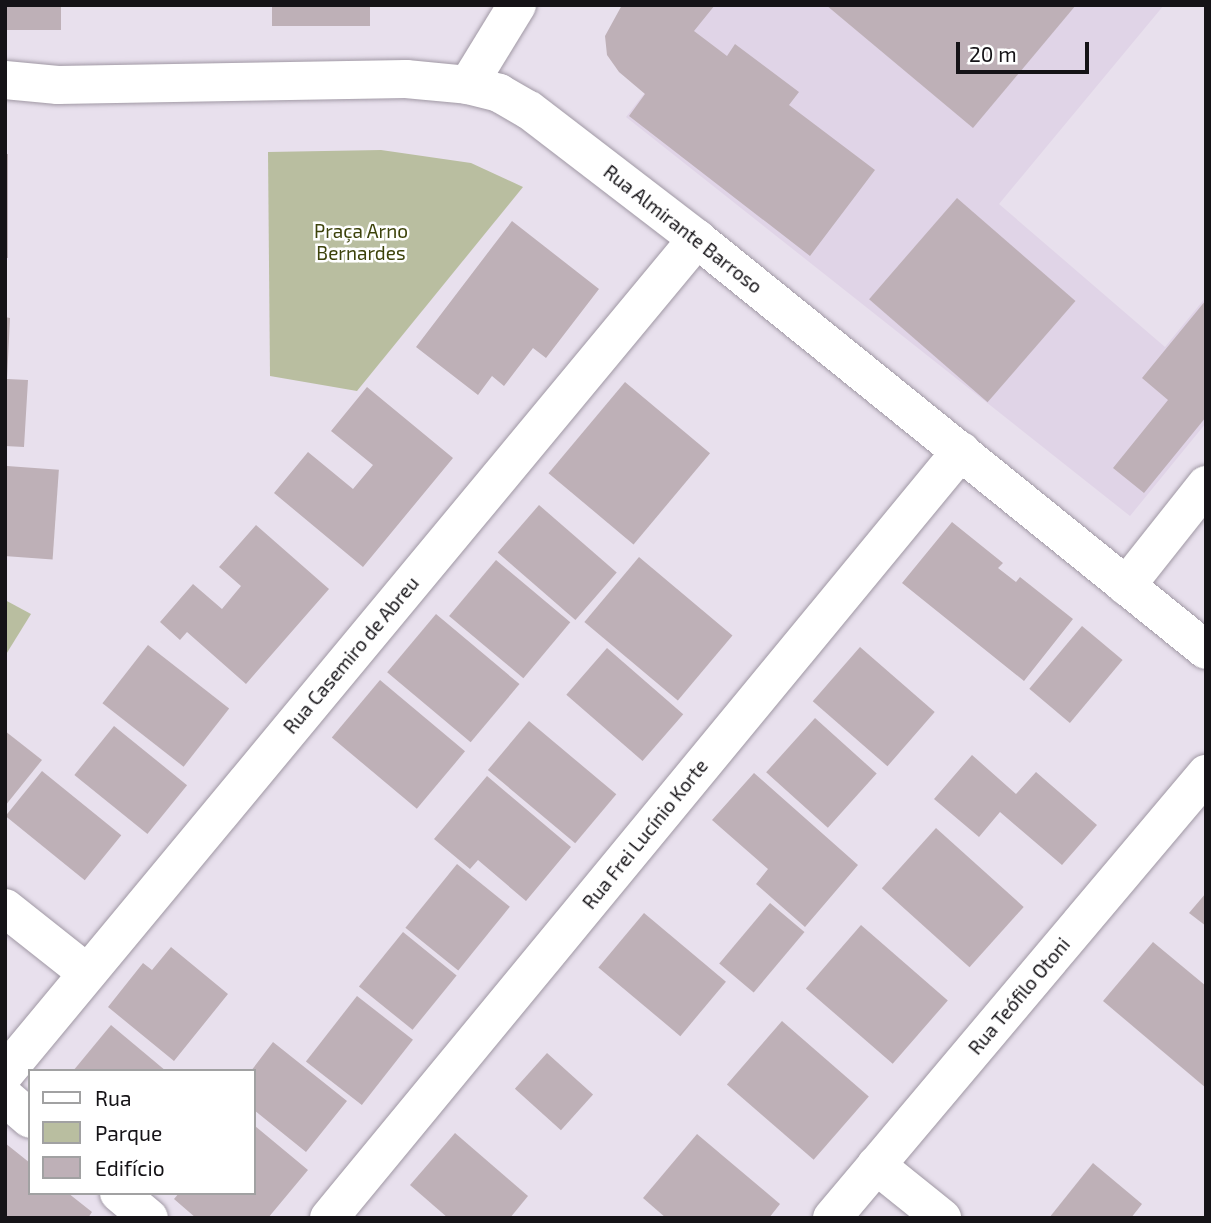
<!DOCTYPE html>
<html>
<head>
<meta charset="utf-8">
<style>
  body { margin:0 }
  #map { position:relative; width:1211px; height:1223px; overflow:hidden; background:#e8e0ed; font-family:"Exo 2",sans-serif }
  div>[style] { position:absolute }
  .built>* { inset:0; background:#e0d4e7 }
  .green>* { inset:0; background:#b9bea0 }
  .building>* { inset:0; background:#beb0b7; transform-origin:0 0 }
  .roads { filter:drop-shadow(0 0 2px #a098a4) drop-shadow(0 0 2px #a098a4) }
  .minor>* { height:38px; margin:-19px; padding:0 19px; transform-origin:19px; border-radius:19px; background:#fff }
  .major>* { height:38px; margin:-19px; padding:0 19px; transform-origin:19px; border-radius:19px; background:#fff }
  span { translate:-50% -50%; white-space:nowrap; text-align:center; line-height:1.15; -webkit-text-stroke:5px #fff; paint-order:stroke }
  .street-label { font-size:19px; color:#151317 }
  .park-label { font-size:19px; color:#3c420a }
  .frame { position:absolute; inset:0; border:7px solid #151317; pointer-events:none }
  .legend { position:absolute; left:28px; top:1069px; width:228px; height:126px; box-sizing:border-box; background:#fff; border:2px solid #a1a1a2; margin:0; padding:9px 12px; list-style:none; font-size:21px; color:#151317 }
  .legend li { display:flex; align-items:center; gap:14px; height:35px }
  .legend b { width:35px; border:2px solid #a1a1a2 }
  .scale { position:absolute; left:956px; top:42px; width:133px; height:32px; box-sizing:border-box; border:4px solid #151317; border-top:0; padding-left:9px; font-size:21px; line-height:24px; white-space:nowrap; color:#151317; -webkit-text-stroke:5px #fff; paint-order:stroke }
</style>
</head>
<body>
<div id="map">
  <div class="built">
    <i style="clip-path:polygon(713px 5px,1164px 5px,999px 204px,1165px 347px,1206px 297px,1206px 423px,1130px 516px,626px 117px)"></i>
  </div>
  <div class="green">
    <i style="clip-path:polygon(381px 150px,471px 163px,523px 187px,357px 391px,270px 376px,268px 152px)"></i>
    <i style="clip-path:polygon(5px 600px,31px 614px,5px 656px)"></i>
  </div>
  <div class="building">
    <i style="left:5px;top:5px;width:56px;height:25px"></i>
    <i style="left:272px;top:5px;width:98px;height:21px"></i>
    <i style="clip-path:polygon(622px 5px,715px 5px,694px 31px,727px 56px,735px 44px,799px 92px,789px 105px,875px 170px,810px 256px,629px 116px,645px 94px,619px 72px,607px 55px,605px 36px)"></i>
    <i style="clip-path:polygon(826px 5px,1076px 5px,973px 128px)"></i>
    <i style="left:5px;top:154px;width:3px;height:104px"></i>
    <i style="left:957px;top:198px;width:157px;height:134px;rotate:41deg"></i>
    <i style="clip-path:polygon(512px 221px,599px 289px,546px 358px,533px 348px,504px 386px,492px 376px,478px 395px,416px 347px)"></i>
    <i style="clip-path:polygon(1206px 300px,1206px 417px,1144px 493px,1113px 468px,1168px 400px,1142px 378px)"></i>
    <i style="clip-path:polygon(5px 317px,10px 318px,7px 379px,28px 380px,24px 447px,5px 446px)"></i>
    <i style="left:625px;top:382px;width:111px;height:119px;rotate:40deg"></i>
    <i style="clip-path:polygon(367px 387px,453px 458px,363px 567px,274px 493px,308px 452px,353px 489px,373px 465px,331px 431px)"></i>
    <i style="left:7px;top:466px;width:52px;height:90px;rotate:4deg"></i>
    <i style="left:539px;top:505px;width:103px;height:63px;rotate:41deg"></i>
    <i style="clip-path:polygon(952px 522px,1003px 563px,998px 568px,1016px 582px,1020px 577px,1073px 619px,1024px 681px,902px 583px)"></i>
    <i style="clip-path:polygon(256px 525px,329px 589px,246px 684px,187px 632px,180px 640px,160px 622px,193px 584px,222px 609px,241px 586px,219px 567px)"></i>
    <i style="left:639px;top:557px;width:122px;height:85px;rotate:40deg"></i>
    <i style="left:496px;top:560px;width:97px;height:73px;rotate:40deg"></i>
    <i style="left:436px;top:614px;width:109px;height:76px;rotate:40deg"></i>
    <i style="left:1082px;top:626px;width:53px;height:82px;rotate:40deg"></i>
    <i style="left:148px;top:645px;width:103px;height:74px;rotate:38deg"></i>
    <i style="left:860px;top:647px;width:99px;height:72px;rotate:41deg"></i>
    <i style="left:607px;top:648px;width:101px;height:62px;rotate:41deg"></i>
    <i style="left:380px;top:680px;width:111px;height:75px;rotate:40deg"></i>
    <i style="left:815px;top:718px;width:83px;height:73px;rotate:42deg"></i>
    <i style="left:529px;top:721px;width:114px;height:64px;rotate:40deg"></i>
    <i style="left:114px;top:726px;width:94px;height:63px;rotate:39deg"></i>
    <i style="clip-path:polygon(5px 731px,42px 760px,5px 806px)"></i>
    <i style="clip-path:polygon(972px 755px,1016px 794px,1036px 772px,1097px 825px,1062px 865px,1000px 812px,979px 837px,934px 799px)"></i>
    <i style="left:42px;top:771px;width:102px;height:58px;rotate:39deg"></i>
    <i style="clip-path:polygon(754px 773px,858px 865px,805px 927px,756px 884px,768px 869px,712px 820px)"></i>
    <i style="clip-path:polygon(487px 776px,571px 847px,526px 901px,478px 860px,470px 869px,434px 839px)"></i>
    <i style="left:936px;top:828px;width:118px;height:81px;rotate:42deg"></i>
    <i style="left:457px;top:864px;width:68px;height:82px;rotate:39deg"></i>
    <i style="clip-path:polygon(1206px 893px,1206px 926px,1189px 913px)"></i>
    <i style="left:770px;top:903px;width:45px;height:79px;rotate:40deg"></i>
    <i style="left:644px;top:913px;width:107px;height:71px;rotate:40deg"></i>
    <i style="left:861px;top:925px;width:115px;height:84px;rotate:41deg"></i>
    <i style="left:403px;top:932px;width:69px;height:70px;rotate:39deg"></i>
    <i style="clip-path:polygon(1153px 942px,1206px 986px,1206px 1088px,1103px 1001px)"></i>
    <i style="clip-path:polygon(171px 947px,228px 994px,174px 1061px,108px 1007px,143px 963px,152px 970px)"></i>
    <i style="left:357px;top:996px;width:71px;height:83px;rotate:38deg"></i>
    <i style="left:782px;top:1021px;width:115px;height:84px;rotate:41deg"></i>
    <i style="clip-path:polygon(111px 1025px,166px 1071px,73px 1071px)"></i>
    <i style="clip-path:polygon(273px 1042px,347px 1101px,306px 1152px,254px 1110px,254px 1071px,251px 1071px)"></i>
    <i style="left:547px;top:1053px;width:62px;height:48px;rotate:42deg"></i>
    <i style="clip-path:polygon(255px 1126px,308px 1170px,268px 1218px,196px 1218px,174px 1199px,179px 1193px,254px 1193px)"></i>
    <i style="clip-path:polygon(455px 1133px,528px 1196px,510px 1218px,448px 1218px,410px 1185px)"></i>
    <i style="clip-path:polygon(697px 1134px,780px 1204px,769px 1218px,666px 1218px,643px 1198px)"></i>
    <i style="clip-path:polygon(5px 1143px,30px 1163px,30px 1193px,68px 1193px,92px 1212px,88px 1218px,5px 1218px)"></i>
    <i style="clip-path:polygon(1093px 1163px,1142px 1204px,1131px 1218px,1049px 1218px)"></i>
  </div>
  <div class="roads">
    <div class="minor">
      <i style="left:1126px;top:586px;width:129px;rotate:-51.6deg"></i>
      <i style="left:5px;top:908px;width:105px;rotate:38.4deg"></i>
      <i style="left:5px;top:1073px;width:1084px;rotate:-50.32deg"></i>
      <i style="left:5px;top:1097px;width:33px;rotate:41deg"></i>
      <i style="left:876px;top:1165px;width:85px;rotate:38.8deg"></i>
      <i style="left:119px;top:1193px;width:39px;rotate:40deg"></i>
      <i style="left:329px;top:1218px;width:994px;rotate:-50.51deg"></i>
      <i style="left:832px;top:1218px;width:581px;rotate:-49.89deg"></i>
    </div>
    <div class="major">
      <i style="left:5px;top:80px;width:53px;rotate:5.4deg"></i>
      <i style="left:58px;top:85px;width:348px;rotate:-1deg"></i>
      <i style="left:406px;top:79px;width:62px;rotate:5.5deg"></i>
      <i style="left:468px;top:85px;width:32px;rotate:14deg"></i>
      <i style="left:499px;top:93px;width:34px;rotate:30deg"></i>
      <i style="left:529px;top:110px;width:212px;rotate:37.5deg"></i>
      <i style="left:697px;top:239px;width:654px;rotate:38.92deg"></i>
      <i style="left:468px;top:85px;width:94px;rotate:-58.5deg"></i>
    </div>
  </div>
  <div class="street-label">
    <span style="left:683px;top:229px;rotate:38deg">Rua Almirante Barroso</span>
    <span style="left:351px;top:655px;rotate:-50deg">Rua Casemiro de Abreu</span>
    <span style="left:645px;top:834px;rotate:-51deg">Rua Frei Lucínio Korte</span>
    <span style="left:1019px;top:996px;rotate:-50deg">Rua Teófilo Otoni</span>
  </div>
  <div class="park-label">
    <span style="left:361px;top:242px">Praça Arno<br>Bernardes</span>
  </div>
  <div class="frame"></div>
  <ul class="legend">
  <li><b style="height:9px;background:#fff"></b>Rua</li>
  <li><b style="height:19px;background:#b9bea0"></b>Parque</li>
  <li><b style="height:19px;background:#beb0b7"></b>Edifício</li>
  </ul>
  <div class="scale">20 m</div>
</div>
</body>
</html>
